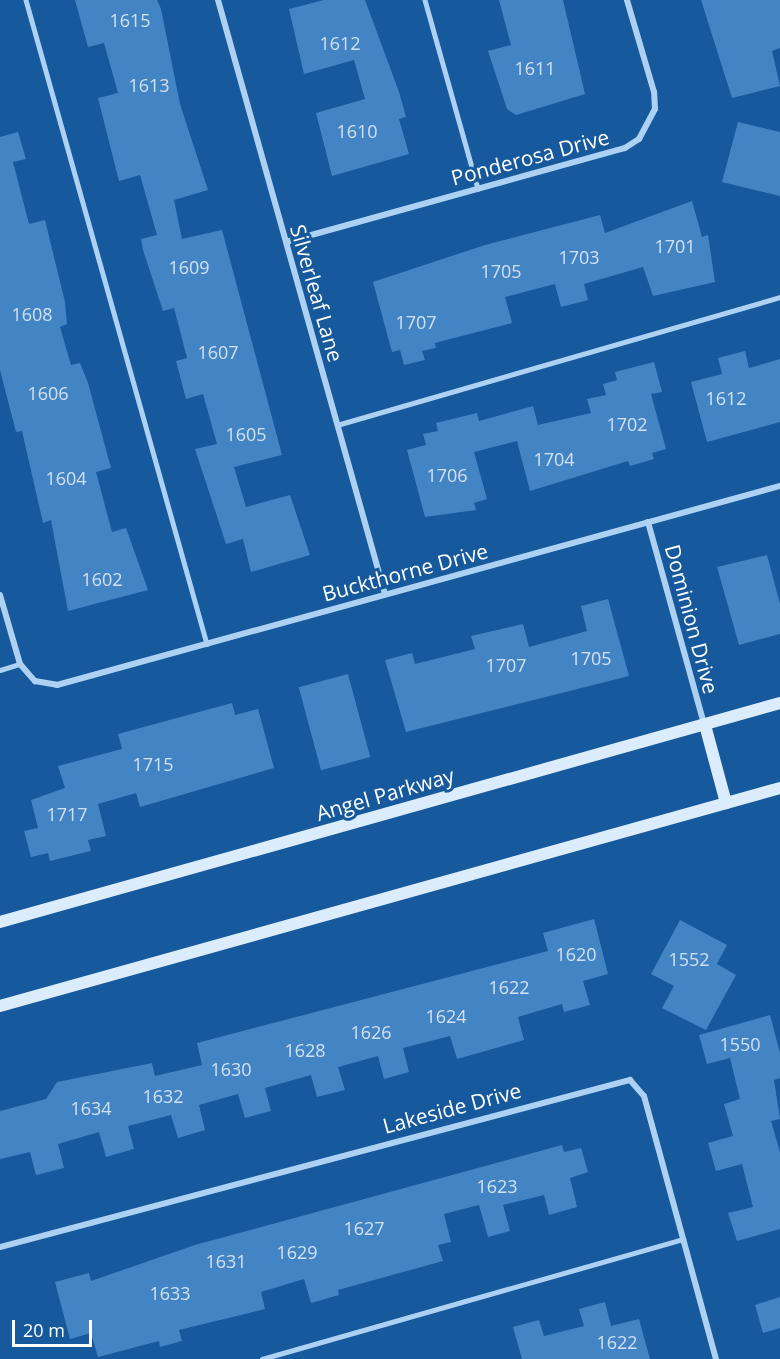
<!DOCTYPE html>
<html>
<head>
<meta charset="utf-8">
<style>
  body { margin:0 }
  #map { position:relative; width:780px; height:1359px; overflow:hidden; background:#16599c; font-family:"Open Sans",sans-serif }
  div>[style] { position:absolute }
  .building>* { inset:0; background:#4385c4; transform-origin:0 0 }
  .lane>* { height:4.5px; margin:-2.25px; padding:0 2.25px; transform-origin:2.25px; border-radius:2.25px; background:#acd1f3 }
  .street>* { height:6px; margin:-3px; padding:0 3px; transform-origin:3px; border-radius:3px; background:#acd1f3 }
  .secondary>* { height:12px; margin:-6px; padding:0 6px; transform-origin:6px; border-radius:6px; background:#dbecfc }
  span { translate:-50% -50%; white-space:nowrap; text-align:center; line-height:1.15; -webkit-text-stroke:6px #16599c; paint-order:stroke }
  .number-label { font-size:18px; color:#d0e0f0 }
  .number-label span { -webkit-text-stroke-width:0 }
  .street-label { font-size:21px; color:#fff }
  .scale { position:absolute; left:12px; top:1320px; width:80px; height:27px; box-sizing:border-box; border:3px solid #fff; border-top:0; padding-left:8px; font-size:18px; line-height:21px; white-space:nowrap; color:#fff; -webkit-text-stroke:4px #16599c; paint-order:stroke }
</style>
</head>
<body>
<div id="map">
  <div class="building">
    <i style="clip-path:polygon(75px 0,157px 0,161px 9px,180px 104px,208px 190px,174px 200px,182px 239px,222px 230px,282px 455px,234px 467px,246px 507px,290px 495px,310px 555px,251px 572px,243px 539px,226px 544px,195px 449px,217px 444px,203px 394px,186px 399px,176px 361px,187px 358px,174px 308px,163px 311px,143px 250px,141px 239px,157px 235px,140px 175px,119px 181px,98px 98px,118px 93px,104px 43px,88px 47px)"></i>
    <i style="clip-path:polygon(324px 0,365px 0,399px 92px,406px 117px,399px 119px,409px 154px,332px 176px,316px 113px,365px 99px,354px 60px,304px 74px,289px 9px)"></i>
    <i style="clip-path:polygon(499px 0,563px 0,585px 94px,516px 115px,507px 109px,488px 51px,511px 45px)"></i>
    <i style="clip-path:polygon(701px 0,780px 0,780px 48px,772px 51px,780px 86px,732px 98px)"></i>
    <i style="clip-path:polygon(738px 122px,780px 132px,780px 196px,722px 182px)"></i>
    <i style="clip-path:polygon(18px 132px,26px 159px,13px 162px,29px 224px,45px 220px,65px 302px,67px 324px,60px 327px,71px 365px,80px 363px,88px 383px,111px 468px,96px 472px,112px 532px,126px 528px,148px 590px,68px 611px,51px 520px,43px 523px,22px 431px,16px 432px,0 370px,0 137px)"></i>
    <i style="clip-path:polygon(692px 201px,702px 237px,708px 235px,715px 282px,653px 296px,643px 267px,584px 284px,588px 300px,561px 307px,555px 284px,505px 297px,512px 323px,435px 343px,436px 348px,422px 351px,425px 360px,404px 365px,400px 350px,392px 352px,373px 282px,485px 245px,600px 215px,605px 233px)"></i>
    <i style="clip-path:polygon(745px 351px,749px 368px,780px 359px,780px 422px,707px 442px,691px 382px,722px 374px,718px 358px)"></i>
    <i style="clip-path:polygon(654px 362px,662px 392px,651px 394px,666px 449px,652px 453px,654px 459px,630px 466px,628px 461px,530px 491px,517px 441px,474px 452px,487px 499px,474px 503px,476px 510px,425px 517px,407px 450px,426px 445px,423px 434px,438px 431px,436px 423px,477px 413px,479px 421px,533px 406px,538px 425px,591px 413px,587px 399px,606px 395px,603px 384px,617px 380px,615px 372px)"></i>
    <i style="clip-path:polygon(767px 555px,780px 604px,780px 634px,739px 645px,717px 567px)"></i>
    <i style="clip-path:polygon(608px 599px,629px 676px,406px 732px,385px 660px,412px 653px,415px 664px,475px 649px,471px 636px,523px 624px,529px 647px,587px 631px,581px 606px)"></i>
    <i style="left:348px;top:674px;width:86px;height:51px;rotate:75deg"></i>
    <i style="clip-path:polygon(232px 703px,235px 715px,258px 709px,274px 768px,140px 807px,136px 793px,98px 804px,106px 836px,88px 840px,91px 851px,50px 861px,48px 853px,31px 857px,24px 831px,38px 828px,31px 800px,65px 788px,58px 766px,122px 749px,118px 734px)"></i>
    <i style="clip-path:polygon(594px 919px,608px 974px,583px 981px,590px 1005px,564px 1012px,562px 1004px,518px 1017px,524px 1040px,457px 1059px,450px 1036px,403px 1048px,409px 1072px,384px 1079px,378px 1056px,338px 1067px,345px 1090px,317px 1097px,311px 1075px,265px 1088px,271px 1111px,245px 1118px,238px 1094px,199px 1105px,205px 1130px,178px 1138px,171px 1115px,128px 1126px,134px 1149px,106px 1157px,99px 1132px,58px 1144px,64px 1168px,36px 1175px,30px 1152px,0 1159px,0 1111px,46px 1099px,57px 1082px,152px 1063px,155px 1076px,202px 1065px,197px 1043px,548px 951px,543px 933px)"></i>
    <i style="clip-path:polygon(680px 920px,727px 945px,717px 964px,736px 975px,706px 1030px,662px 1008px,674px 986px,651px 974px)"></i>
    <i style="clip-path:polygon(770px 1015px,780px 1053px,780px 1078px,774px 1080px,780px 1119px,771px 1121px,780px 1152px,780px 1229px,737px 1241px,728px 1213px,753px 1207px,742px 1164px,716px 1171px,708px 1143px,733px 1136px,724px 1104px,740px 1099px,730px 1058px,707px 1064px,699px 1035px)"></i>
    <i style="clip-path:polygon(562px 1145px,564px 1152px,581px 1148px,588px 1172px,570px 1178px,577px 1207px,549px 1215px,544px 1195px,503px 1205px,510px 1231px,488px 1237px,479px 1205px,444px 1214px,451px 1242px,438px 1245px,443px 1261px,338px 1290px,339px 1295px,311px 1303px,304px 1279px,261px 1292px,265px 1309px,179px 1330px,182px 1341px,160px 1347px,159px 1341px,98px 1357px,91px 1333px,70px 1339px,55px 1282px,89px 1273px,91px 1281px,195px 1245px)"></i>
    <i style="clip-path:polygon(780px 1297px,780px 1328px,763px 1333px,755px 1305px)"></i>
    <i style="clip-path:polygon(605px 1302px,611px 1326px,639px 1319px,650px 1359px,522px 1359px,513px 1327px,539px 1320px,544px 1336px,584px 1326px,579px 1309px)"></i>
  </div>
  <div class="lane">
    <i style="left:26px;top:0;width:669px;rotate:74.3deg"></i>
    <i style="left:425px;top:0;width:196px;rotate:74.3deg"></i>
    <i style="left:337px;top:425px;width:461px;rotate:-16.1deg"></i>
    <i style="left:0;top:670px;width:21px;rotate:-17deg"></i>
    <i style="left:262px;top:1359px;width:438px;rotate:-15.9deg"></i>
  </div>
  <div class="street">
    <i style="left:218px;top:0;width:617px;rotate:74.3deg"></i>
    <i style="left:286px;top:242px;width:352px;rotate:-15.5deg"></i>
    <i style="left:625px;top:148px;width:17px;rotate:-33deg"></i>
    <i style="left:639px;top:139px;width:34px;rotate:-62deg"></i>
    <i style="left:655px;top:109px;width:17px;rotate:-93deg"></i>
    <i style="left:654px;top:92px;width:96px;rotate:-106.4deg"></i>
    <i style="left:648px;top:522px;width:210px;rotate:74.5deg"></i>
    <i style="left:0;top:595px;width:72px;rotate:73.8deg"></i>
    <i style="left:20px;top:664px;width:23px;rotate:49deg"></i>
    <i style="left:35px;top:681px;width:22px;rotate:10deg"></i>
    <i style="left:57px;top:685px;width:750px;rotate:-15.39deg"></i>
    <i style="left:0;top:1247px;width:652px;rotate:-14.85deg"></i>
    <i style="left:630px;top:1080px;width:21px;rotate:49deg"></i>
    <i style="left:644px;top:1096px;width:273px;rotate:74.7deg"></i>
  </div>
  <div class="secondary">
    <i style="left:705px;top:725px;width:81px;rotate:74.9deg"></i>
    <i style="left:0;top:922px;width:810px;rotate:-15.68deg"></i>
    <i style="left:0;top:1006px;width:810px;rotate:-15.61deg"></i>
  </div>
  <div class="number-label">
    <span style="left:130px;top:20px">1615</span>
    <span style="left:340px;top:43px">1612</span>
    <span style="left:535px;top:68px">1611</span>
    <span style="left:149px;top:85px">1613</span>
    <span style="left:357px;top:131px">1610</span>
    <span style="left:675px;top:246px">1701</span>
    <span style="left:579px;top:257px">1703</span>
    <span style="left:189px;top:267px">1609</span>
    <span style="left:501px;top:271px">1705</span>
    <span style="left:32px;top:314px">1608</span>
    <span style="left:416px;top:322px">1707</span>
    <span style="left:218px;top:352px">1607</span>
    <span style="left:48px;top:393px">1606</span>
    <span style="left:726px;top:398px">1612</span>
    <span style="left:627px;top:424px">1702</span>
    <span style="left:246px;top:434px">1605</span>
    <span style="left:554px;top:459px">1704</span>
    <span style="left:447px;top:475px">1706</span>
    <span style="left:66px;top:478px">1604</span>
    <span style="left:102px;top:579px">1602</span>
    <span style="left:591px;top:658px">1705</span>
    <span style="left:506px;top:665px">1707</span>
    <span style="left:153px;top:764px">1715</span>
    <span style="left:67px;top:814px">1717</span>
    <span style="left:576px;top:954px">1620</span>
    <span style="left:689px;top:959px">1552</span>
    <span style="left:509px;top:987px">1622</span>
    <span style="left:446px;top:1016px">1624</span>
    <span style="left:371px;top:1032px">1626</span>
    <span style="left:740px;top:1044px">1550</span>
    <span style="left:305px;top:1050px">1628</span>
    <span style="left:231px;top:1069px">1630</span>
    <span style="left:163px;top:1096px">1632</span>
    <span style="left:91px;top:1108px">1634</span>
    <span style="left:497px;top:1186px">1623</span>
    <span style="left:364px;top:1228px">1627</span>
    <span style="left:297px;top:1252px">1629</span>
    <span style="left:226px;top:1261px">1631</span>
    <span style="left:170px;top:1293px">1633</span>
    <span style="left:617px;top:1342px">1622</span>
  </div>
  <div class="street-label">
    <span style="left:530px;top:157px;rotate:-15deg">Ponderosa Drive</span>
    <span style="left:317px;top:293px;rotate:74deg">Silverleaf Lane</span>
    <span style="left:405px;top:572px;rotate:-15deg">Buckthorne Drive</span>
    <span style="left:692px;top:619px;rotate:75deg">Dominion Drive</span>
    <span style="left:385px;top:794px;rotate:-16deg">Angel Parkway</span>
    <span style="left:452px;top:1108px;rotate:-15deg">Lakeside Drive</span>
  </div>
  <div class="scale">20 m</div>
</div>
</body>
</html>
